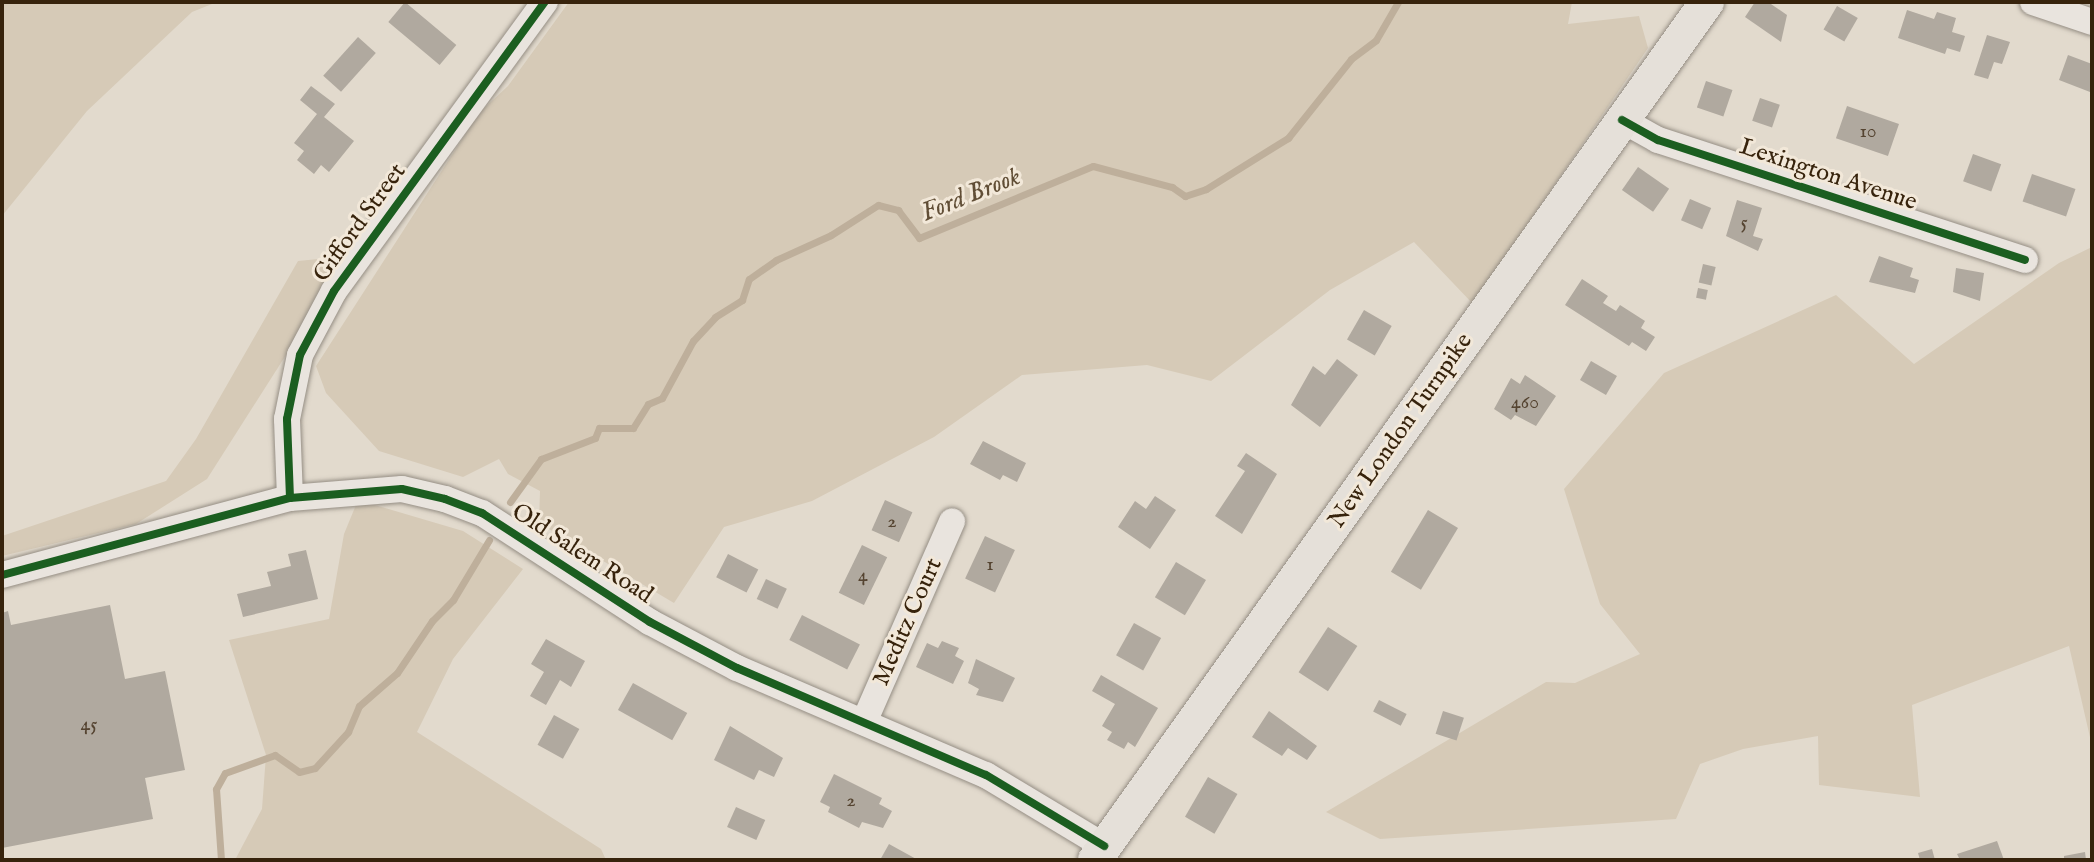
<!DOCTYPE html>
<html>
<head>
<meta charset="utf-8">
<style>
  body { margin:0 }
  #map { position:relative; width:2094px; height:862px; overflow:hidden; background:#e2dacd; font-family:"IM FELL English",serif }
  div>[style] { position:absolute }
  .green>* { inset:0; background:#d6cab7 }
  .stream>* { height:7px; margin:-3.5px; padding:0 3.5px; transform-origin:3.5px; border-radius:3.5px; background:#beaf9b }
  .building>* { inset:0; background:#b0a99f; transform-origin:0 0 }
  .roads { filter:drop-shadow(0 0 2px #958e84) drop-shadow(0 0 2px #958e84) }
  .minor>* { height:26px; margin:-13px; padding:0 13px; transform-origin:13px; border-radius:13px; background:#e9e4de }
  .major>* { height:34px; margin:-17px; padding:0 17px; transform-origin:17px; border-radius:17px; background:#e5e0d9 }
  .cycleway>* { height:8px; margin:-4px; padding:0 4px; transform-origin:4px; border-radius:4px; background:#1b5e20 }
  span { translate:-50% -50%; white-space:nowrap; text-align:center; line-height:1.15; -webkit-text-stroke:6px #f2e8d9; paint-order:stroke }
  .number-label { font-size:20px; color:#554431 }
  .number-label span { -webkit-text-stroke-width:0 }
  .street-label { font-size:24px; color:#37230c }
  .water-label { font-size:26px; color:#614e36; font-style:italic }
  .frame { position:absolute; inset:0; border:4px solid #37230c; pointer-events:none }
</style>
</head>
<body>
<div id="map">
  <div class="green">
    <i style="clip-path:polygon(2px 2px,217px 2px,192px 12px,87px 111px,2px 216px)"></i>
    <i style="clip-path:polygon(569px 2px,1572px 2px,1568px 24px,1639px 16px,1648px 48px,1473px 304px,1414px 242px,1330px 290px,1211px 381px,1147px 365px,1022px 375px,934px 437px,812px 501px,724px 527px,674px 603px,539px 523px,540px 491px,508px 474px,499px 459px,463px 477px,379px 451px,326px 393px,316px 366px,479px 113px,508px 86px)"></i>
    <i style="clip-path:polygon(2092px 247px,2092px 746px,2069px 646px,1912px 705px,1920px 797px,1819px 785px,1818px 736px,1743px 749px,1700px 764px,1676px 819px,1380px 839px,1326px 812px,1546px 682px,1575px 683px,1640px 654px,1600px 604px,1564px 489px,1664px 373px,1836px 295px,1914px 364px,2059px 263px)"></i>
    <i style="clip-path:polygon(349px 256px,207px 479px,136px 524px,2px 556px,2px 536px,166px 481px,196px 439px,298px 261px)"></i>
    <i style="clip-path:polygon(358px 500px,463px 531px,523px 569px,453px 659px,417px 732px,601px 849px,606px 860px,235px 860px,262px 809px,266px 755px,229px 640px,329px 619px,344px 534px)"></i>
  </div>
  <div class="stream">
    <i style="left:510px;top:502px;width:53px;rotate:-54.2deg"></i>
    <i style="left:541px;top:459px;width:58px;rotate:-21.3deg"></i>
    <i style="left:595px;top:438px;width:11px;rotate:-68deg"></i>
    <i style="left:599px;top:428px;width:34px"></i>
    <i style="left:633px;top:428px;width:28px;rotate:-58deg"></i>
    <i style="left:648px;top:404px;width:15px;rotate:-23deg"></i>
    <i style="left:662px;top:398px;width:65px;rotate:-61.5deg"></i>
    <i style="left:693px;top:341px;width:33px;rotate:-47deg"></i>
    <i style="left:715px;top:317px;width:32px;rotate:-32deg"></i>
    <i style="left:742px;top:300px;width:22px;rotate:-72deg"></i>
    <i style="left:749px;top:279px;width:33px;rotate:-35deg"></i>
    <i style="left:776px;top:260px;width:60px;rotate:-24.4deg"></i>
    <i style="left:831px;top:235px;width:56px;rotate:-32.6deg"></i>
    <i style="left:878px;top:205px;width:21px;rotate:14deg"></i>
    <i style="left:898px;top:210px;width:35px;rotate:53deg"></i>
    <i style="left:919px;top:238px;width:188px;rotate:-22.5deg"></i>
    <i style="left:1093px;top:166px;width:82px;rotate:14.9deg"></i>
    <i style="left:1172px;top:187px;width:16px;rotate:35deg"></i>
    <i style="left:1185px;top:196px;width:22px;rotate:-18deg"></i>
    <i style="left:1206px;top:189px;width:97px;rotate:-31.9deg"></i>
    <i style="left:1288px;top:138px;width:101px;rotate:-51.4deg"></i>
    <i style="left:1351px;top:59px;width:31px;rotate:-37deg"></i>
    <i style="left:1376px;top:40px;width:44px;rotate:-59.9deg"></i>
    <i style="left:221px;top:860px;width:71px;rotate:-94deg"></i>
    <i style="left:216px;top:789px;width:18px;rotate:-61deg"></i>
    <i style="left:225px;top:773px;width:53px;rotate:-19.8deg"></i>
    <i style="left:275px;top:755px;width:29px;rotate:35deg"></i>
    <i style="left:299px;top:772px;width:16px;rotate:-14deg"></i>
    <i style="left:315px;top:768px;width:49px;rotate:-47.5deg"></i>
    <i style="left:348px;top:732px;width:28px;rotate:-67deg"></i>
    <i style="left:359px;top:706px;width:50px;rotate:-41deg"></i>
    <i style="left:397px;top:673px;width:63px;rotate:-56.1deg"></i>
    <i style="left:432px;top:621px;width:30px;rotate:-45deg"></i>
    <i style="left:453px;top:600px;width:70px;rotate:-59deg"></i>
  </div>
  <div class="building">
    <i style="left:405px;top:2px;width:67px;height:26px;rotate:40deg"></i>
    <i style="clip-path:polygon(1755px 2px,1768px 2px,1787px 15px,1781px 42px,1745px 17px)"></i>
    <i style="left:1837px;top:6px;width:24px;height:27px;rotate:30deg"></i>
    <i style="clip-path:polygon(1907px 10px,1934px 19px,1937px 12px,1956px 18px,1952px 32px,1965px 36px,1960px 52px,1947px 48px,1945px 54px,1898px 38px)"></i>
    <i style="clip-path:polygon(1987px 35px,2010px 42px,2002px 64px,1994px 62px,1988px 79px,1974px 75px)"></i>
    <i style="left:358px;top:37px;width:24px;height:52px;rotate:42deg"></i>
    <i style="clip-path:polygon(2068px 55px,2092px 64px,2090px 92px,2059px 80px)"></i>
    <i style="left:1706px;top:81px;width:28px;height:28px;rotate:19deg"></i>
    <i style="clip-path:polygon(311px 86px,335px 104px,324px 117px,354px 141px,329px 172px,321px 165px,314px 174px,297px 160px,304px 151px,294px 143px,317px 114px,300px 100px)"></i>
    <i style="left:1760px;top:98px;width:21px;height:24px;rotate:19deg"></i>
    <i style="left:1847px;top:106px;width:55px;height:34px;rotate:19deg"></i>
    <i style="left:1973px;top:154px;width:30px;height:29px;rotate:20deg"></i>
    <i style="left:1638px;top:167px;width:38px;height:28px;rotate:35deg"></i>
    <i style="left:2032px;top:174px;width:46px;height:29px;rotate:19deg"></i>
    <i style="left:1690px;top:199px;width:23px;height:23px;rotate:23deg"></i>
    <i style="clip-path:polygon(1737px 200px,1762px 208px,1753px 236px,1763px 239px,1758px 251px,1726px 236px)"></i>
    <i style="clip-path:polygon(1879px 256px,1913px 268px,1910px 277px,1919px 280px,1915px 293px,1869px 282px)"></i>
    <i style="left:1703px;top:264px;width:13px;height:19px;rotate:13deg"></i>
    <i style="clip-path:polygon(1956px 268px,1984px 273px,1980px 301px,1953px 292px)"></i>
    <i style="clip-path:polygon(1582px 279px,1608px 296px,1603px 303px,1616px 311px,1620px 305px,1645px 321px,1641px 328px,1655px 337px,1646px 351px,1632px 342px,1629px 346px,1565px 305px)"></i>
    <i style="left:1698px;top:288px;width:10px;height:10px;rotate:11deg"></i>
    <i style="left:1364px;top:310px;width:32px;height:34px;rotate:30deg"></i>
    <i style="clip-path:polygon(1337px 359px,1358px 375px,1320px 427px,1291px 405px,1313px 366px,1325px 375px)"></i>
    <i style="left:1591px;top:361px;width:30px;height:22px;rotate:30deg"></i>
    <i style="clip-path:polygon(1525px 375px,1556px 396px,1536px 426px,1515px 415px,1511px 420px,1494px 409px,1511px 378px,1520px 384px)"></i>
    <i style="clip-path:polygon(983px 441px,1026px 463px,1017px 482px,1003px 475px,1000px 480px,970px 464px)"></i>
    <i style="clip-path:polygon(1246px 453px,1277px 474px,1242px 534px,1215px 516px,1245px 471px,1237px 466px)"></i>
    <i style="clip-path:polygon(1155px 496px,1176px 510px,1150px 549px,1118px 527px,1135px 501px,1146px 509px)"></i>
    <i style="left:885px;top:500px;width:30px;height:33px;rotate:24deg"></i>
    <i style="left:1428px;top:510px;width:35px;height:72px;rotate:31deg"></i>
    <i style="left:985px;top:536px;width:33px;height:47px;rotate:25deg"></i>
    <i style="left:862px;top:545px;width:28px;height:53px;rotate:26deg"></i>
    <i style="clip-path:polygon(306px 550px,318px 599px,243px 617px,237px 594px,271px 586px,267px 572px,291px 566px,288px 554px)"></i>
    <i style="left:728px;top:554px;width:34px;height:26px;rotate:27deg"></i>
    <i style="left:1176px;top:562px;width:35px;height:41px;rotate:31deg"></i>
    <i style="left:766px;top:579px;width:23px;height:22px;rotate:25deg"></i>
    <i style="clip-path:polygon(110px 605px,125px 679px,165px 671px,185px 770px,145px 778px,153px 819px,2px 848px,2px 613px,8px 611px,11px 625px)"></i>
    <i style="left:802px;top:615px;width:65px;height:28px;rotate:27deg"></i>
    <i style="left:1134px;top:623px;width:31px;height:37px;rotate:29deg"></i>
    <i style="left:1328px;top:627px;width:35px;height:54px;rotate:33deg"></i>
    <i style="clip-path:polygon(546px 639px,585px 661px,571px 687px,560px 680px,546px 705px,530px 696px,544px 672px,531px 664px)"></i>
    <i style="clip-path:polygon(942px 641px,959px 648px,955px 656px,964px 661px,953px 684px,916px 667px,927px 643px,938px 648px)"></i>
    <i style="clip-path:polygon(976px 659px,1015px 678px,1003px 702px,976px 695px,979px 689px,968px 683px)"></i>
    <i style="clip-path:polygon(1101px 675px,1158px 708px,1135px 747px,1128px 742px,1124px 749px,1107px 740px,1112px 732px,1102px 726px,1115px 704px,1092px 691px)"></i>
    <i style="left:633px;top:683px;width:62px;height:31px;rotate:29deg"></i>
    <i style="left:1379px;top:700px;width:31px;height:13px;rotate:27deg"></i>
    <i style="clip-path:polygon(1269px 711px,1317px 746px,1307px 760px,1288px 748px,1282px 756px,1252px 737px)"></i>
    <i style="left:1443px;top:711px;width:22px;height:24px;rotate:18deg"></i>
    <i style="left:554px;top:715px;width:29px;height:34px;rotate:29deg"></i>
    <i style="clip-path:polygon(730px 726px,783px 758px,774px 777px,759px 770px,754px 780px,714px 760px)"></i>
    <i style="clip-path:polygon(834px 774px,882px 798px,879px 804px,892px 811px,883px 828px,862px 822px,859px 828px,828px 812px,830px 807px,820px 802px)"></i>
    <i style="left:1208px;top:777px;width:34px;height:46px;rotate:30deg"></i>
    <i style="left:736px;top:807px;width:32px;height:22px;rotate:24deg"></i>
    <i style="clip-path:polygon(1997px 841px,2004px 860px,1960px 860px,1957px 854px)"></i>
    <i style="clip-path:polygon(889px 844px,918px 860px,880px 860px)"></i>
    <i style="clip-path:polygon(1932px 849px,1935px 860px,1920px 860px,1918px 853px)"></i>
    <i style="clip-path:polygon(2085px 852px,2086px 860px,2064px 860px,2064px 856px)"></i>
  </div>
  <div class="roads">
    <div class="minor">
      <i style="left:2033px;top:2px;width:62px;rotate:18.7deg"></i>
      <i style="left:1622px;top:120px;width:41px;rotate:29.1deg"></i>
      <i style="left:1658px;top:140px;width:386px;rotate:18.1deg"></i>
      <i style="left:290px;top:498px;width:79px;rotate:-92.2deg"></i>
      <i style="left:287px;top:419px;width:65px;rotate:-78.5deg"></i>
      <i style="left:300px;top:355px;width:72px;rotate:-62deg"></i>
      <i style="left:334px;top:291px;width:358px;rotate:-53.9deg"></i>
      <i style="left:2px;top:575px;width:298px;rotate:-15deg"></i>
      <i style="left:290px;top:498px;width:112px;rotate:-4.6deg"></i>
      <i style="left:402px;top:489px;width:44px;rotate:13.1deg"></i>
      <i style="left:445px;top:499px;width:40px;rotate:21deg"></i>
      <i style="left:482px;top:513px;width:200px;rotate:33deg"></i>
      <i style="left:650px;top:622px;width:98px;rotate:27.9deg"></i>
      <i style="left:737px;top:668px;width:271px;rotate:23.3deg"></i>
      <i style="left:986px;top:775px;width:138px;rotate:31deg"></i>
      <i style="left:864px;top:722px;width:219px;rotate:-66.3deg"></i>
    </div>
    <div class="major">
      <i style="left:1095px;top:860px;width:1054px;rotate:-54.5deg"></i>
    </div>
  </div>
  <div class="cycleway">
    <i style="left:1622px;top:120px;width:41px;rotate:29.1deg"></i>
    <i style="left:1658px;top:140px;width:386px;rotate:18.1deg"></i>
    <i style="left:290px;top:498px;width:79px;rotate:-92.2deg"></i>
    <i style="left:287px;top:419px;width:65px;rotate:-78.5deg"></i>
    <i style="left:300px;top:355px;width:72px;rotate:-62deg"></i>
    <i style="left:334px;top:291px;width:358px;rotate:-53.9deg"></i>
    <i style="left:2px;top:575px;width:298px;rotate:-15deg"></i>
    <i style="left:290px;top:498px;width:112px;rotate:-4.6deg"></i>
    <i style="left:402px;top:489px;width:44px;rotate:13.1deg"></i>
    <i style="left:445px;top:499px;width:40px;rotate:21deg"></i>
    <i style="left:482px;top:513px;width:200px;rotate:33deg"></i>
    <i style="left:650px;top:622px;width:98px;rotate:27.9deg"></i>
    <i style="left:737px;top:668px;width:271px;rotate:23.3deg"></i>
    <i style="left:986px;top:775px;width:138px;rotate:31deg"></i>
  </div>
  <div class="number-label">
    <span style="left:1868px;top:131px">10</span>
    <span style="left:1744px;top:222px">5</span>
    <span style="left:1525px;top:402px">460</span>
    <span style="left:892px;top:521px">2</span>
    <span style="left:990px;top:564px">1</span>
    <span style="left:863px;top:575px">4</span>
    <span style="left:89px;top:724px">45</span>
    <span style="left:851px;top:800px">2</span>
  </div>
  <div class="street-label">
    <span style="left:1828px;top:175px;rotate:18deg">Lexington Avenue</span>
    <span style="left:360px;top:223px;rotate:-54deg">Gifford Street</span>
    <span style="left:1401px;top:431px;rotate:-55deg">New London Turnpike</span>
    <span style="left:582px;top:554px;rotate:33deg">Old Salem Road</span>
    <span style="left:908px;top:622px;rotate:-66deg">Meditz Court</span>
  </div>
  <div class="water-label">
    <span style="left:971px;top:195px;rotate:-22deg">Ford Brook</span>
  </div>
  <div class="frame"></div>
</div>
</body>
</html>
